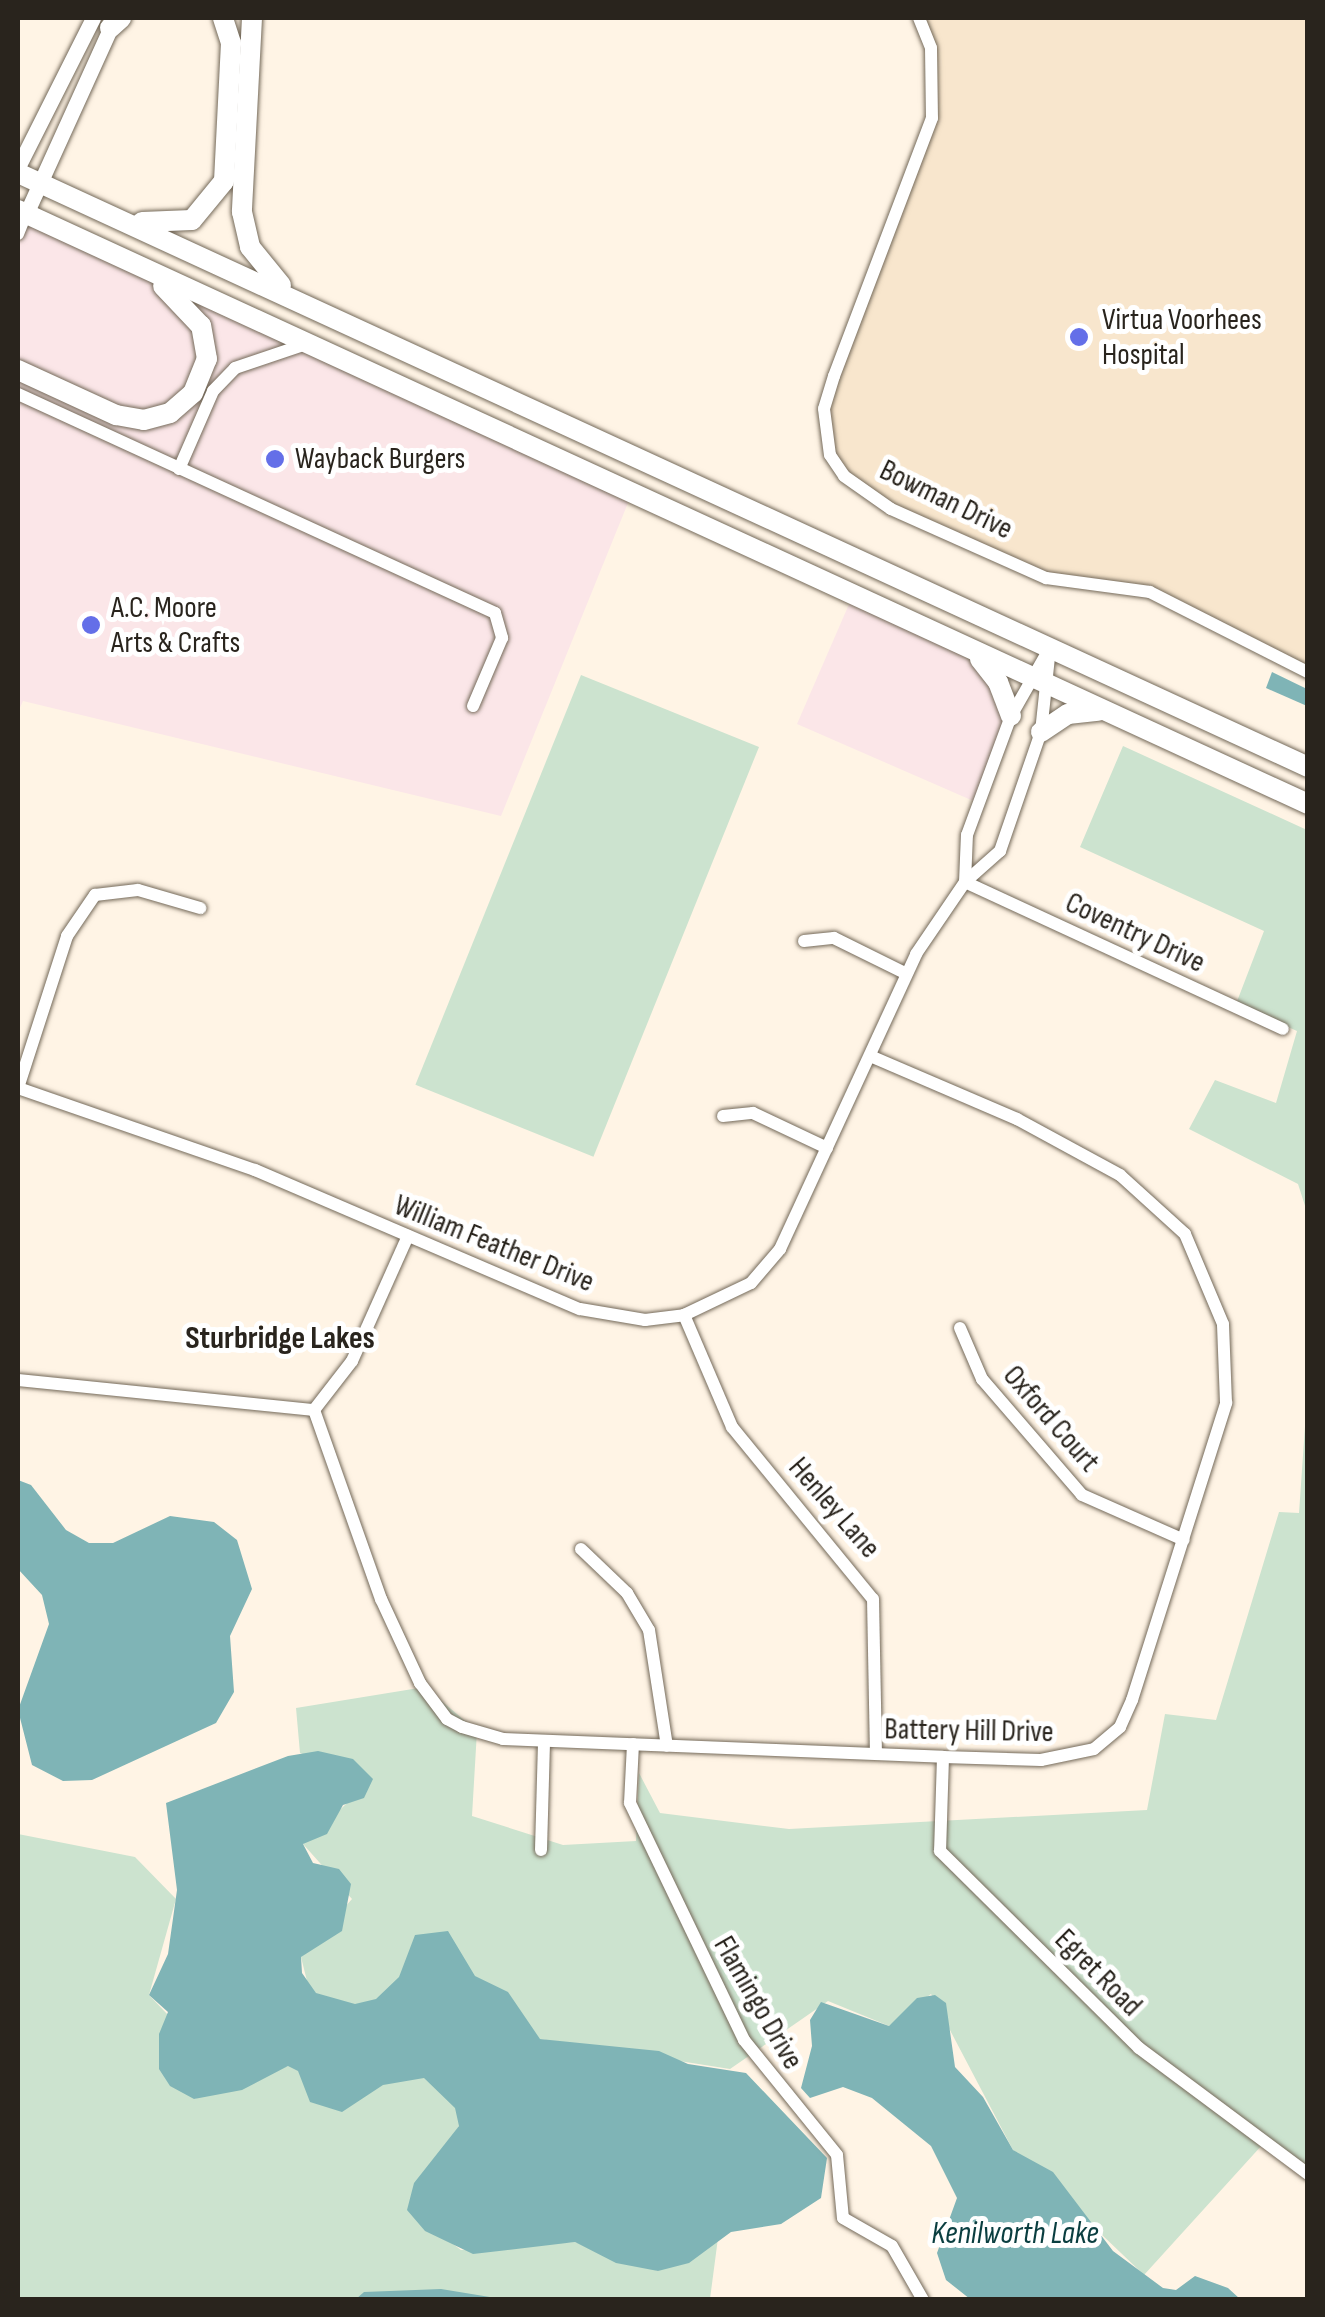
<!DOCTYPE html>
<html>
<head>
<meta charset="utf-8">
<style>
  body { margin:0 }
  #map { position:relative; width:1325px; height:2317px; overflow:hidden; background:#fff4e5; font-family:"Sofia Sans Condensed",sans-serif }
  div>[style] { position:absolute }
  .commercial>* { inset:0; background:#fbe6e8 }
  .built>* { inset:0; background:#f8e6cd }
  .green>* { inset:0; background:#cce3cf; transform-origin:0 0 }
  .water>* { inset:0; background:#7fb4b6 }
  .roads { filter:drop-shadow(0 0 2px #746959) drop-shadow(0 0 2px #746959) }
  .minor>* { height:12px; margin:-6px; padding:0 6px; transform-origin:6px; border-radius:6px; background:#fff }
  .tertiary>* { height:15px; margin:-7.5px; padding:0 7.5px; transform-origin:7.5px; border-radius:7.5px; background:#fff }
  .trunk>* { height:20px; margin:-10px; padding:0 10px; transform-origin:10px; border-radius:10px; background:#fff }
  .dots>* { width:28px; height:28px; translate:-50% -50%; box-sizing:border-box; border:5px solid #fff; border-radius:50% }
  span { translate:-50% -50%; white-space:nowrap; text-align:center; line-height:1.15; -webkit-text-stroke:10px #fff; paint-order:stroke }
  .poi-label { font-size:30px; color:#29241d }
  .left { translate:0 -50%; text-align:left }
  .street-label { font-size:30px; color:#29241d }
  .neighbourhood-label { font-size:32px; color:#29241d; font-weight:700 }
  .water-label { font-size:32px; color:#0a3e40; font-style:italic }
  .frame { position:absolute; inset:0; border:20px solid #29241d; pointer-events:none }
</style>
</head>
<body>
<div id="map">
  <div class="commercial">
    <i style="clip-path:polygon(18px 210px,632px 493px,501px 816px,23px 701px,18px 712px)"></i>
    <i style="clip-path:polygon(853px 595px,976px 654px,1011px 716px,978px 803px,797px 724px)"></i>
  </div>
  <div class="built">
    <i style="clip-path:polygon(919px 18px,1307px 18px,1307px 672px,1150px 592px,1081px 586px,921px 521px,844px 476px,824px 431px,834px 376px,923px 147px,935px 87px)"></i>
  </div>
  <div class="green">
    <i style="left:581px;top:675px;width:192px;height:442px;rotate:22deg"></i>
    <i style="clip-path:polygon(1123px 746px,1307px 830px,1307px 1212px,1298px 1184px,1189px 1129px,1215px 1080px,1276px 1103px,1297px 1031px,1236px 1004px,1264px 931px,1080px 847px)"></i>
    <i style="clip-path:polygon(1307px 1397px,1307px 2173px,1263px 2144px,1144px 2275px,1013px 2150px,931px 1994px,889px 2026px,828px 2001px,730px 2069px,540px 2039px,459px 2126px,408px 2210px,461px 2250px,575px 2242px,658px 2271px,718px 2238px,710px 2299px,18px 2300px,18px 1834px,135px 1857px,176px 1899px,149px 1995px,168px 2015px,194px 2099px,288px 2066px,308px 1985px,301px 1957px,352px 1899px,303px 1844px,372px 1780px,300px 1753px,296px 1708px,425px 1687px,477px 1731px,472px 1816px,563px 1845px,636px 1841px,639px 1773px,660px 1813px,789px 1829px,1147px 1810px,1165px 1714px,1216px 1720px,1279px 1512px,1299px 1513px)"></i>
  </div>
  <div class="water">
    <i style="clip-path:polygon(1272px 672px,1307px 689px,1307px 706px,1266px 688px)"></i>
    <i style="clip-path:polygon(18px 1480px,31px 1485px,66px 1530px,89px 1543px,113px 1543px,170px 1516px,214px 1522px,237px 1540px,252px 1589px,230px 1636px,234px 1692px,216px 1723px,92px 1780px,63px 1781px,32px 1765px,18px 1710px,49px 1624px,42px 1595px,18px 1569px)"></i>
    <i style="clip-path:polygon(318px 1751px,353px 1759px,373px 1779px,364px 1798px,343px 1805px,327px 1834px,303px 1844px,313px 1863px,339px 1869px,351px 1884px,342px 1931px,301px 1957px,302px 1973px,316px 1993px,355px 2004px,376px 1999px,399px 1977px,415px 1935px,448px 1931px,475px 1976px,508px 1992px,540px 2039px,659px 2051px,688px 2064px,746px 2073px,827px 2158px,821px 2198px,781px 2224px,731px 2232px,689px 2263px,658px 2271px,616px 2263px,575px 2242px,473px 2254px,425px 2231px,407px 2210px,414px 2183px,459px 2126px,455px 2108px,424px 2078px,383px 2085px,342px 2112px,310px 2102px,298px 2071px,288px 2066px,242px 2090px,194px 2099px,170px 2086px,159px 2069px,159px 2034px,168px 2012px,149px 1995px,168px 1954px,177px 1890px,166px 1803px,288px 1756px)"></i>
    <i style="clip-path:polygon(935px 1995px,946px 2003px,955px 2067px,983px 2097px,1013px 2150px,1053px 2172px,1113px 2251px,1163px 2288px,1176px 2290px,1195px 2276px,1228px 2288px,1240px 2299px,970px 2299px,946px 2280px,937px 2253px,957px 2198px,931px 2146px,872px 2098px,843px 2087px,810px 2098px,801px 2088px,812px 2046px,810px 2020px,821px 2002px,889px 2026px,917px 1998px)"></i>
    <i style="clip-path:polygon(441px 2289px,502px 2299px,356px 2299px,364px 2292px)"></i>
  </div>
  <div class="roads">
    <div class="minor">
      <i style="left:919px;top:18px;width:32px;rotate:68deg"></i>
      <i style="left:931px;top:48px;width:70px;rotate:89.2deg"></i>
      <i style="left:932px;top:118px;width:276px;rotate:110.8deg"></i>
      <i style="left:834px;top:376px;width:34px;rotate:107deg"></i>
      <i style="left:824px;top:409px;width:46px;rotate:82.6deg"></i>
      <i style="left:830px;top:455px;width:25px;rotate:56deg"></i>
      <i style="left:844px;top:476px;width:57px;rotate:35.1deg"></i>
      <i style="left:891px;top:509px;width:170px;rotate:24deg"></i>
      <i style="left:1046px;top:578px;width:105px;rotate:7.7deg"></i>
      <i style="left:1150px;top:592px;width:177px;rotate:26.9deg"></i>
      <i style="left:18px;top:234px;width:22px;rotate:-68deg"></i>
      <i style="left:18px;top:394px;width:525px;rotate:24.66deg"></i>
      <i style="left:495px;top:613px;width:26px;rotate:74deg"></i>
      <i style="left:502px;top:638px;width:74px;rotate:113.1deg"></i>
      <i style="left:179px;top:469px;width:85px;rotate:-66.4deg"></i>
      <i style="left:213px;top:391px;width:32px;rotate:-46deg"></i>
      <i style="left:235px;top:368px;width:75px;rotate:-18.7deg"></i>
      <i style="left:965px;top:882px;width:350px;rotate:24.8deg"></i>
      <i style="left:965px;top:882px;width:47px;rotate:-87.6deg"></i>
      <i style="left:967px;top:835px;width:127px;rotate:-69.7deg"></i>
      <i style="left:1011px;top:716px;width:73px;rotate:-60.3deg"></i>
      <i style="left:804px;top:941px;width:30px;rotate:-6deg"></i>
      <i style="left:834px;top:938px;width:81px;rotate:26.3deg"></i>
      <i style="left:18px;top:1088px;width:251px;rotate:19.1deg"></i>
      <i style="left:255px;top:1170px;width:353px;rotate:23.2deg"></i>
      <i style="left:580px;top:1309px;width:66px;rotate:9.6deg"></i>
      <i style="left:645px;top:1320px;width:39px;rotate:-7deg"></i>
      <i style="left:684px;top:1315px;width:74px;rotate:-25.5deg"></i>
      <i style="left:751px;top:1283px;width:45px;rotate:-49.5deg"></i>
      <i style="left:780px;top:1249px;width:325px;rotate:-65.2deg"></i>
      <i style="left:916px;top:954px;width:87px;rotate:-55.8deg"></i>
      <i style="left:965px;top:882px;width:47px;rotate:-41.5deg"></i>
      <i style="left:1000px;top:851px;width:126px;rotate:-71deg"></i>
      <i style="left:1041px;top:732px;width:84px;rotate:-83.9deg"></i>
      <i style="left:18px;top:1088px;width:160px;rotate:-72.1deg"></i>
      <i style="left:67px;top:936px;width:50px;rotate:-55.7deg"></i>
      <i style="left:95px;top:895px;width:43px;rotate:-6.6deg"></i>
      <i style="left:138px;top:890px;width:65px;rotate:16.2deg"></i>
      <i style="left:723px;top:1116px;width:30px;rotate:-6deg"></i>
      <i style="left:753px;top:1113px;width:82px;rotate:25.3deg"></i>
      <i style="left:684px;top:1315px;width:122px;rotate:66.8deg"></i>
      <i style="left:732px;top:1427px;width:222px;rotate:50.7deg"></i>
      <i style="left:873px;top:1599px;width:155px;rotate:88.9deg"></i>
      <i style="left:960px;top:1328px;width:56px;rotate:66.7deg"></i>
      <i style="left:982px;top:1379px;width:153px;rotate:49.2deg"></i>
      <i style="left:1082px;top:1495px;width:111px;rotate:23.8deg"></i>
      <i style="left:18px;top:1380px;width:298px;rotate:5.8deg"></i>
      <i style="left:314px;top:1410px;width:62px;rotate:-52.2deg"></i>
      <i style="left:352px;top:1361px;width:137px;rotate:-65.9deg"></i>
      <i style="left:314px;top:1410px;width:201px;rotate:70.5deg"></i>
      <i style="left:381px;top:1599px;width:93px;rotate:65.1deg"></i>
      <i style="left:420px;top:1683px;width:45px;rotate:53.1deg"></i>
      <i style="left:447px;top:1719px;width:17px;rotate:28deg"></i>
      <i style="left:462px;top:1727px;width:43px;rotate:16.3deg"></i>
      <i style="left:503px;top:1739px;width:440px;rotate:2.3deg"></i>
      <i style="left:943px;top:1757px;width:98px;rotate:1.8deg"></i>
      <i style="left:1041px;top:1760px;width:54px;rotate:-11.7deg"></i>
      <i style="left:1094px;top:1749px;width:34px;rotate:-40deg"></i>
      <i style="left:1120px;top:1727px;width:30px;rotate:-66deg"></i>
      <i style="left:1132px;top:1700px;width:312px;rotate:-72.4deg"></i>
      <i style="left:1226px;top:1403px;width:79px;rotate:-92.2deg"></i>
      <i style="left:1223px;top:1324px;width:98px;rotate:-112.9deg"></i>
      <i style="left:1185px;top:1234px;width:88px;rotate:-137.8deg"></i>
      <i style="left:1120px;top:1175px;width:117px;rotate:-151.5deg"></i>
      <i style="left:1017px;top:1119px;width:160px;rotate:-156.8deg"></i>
      <i style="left:581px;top:1549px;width:64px;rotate:43.7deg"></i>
      <i style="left:627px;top:1593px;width:43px;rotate:59.3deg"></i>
      <i style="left:649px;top:1630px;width:117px;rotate:81.2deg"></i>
      <i style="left:633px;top:1744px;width:59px;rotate:92.9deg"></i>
      <i style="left:630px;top:1803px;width:263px;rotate:64.3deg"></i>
      <i style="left:744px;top:2040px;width:148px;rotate:51deg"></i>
      <i style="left:837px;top:2155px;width:63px;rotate:84.6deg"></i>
      <i style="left:843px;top:2218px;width:56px;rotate:29.7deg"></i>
      <i style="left:892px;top:2246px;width:62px;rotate:60.1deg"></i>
      <i style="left:943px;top:1757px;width:94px;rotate:91.8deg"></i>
      <i style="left:940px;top:1851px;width:280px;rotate:44.7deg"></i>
      <i style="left:1139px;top:2048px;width:211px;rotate:36.7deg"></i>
      <i style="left:541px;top:1850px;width:109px;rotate:-88.4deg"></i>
    </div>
    <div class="tertiary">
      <i style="left:18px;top:167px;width:167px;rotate:-63.3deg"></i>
      <i style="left:26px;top:214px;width:211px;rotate:-65.6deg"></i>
    </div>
    <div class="trunk">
      <i style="left:252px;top:18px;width:194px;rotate:93deg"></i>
      <i style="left:242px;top:212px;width:36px;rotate:77deg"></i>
      <i style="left:250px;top:247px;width:49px;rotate:50.8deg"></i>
      <i style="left:110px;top:28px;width:15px;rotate:-42deg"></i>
      <i style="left:18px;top:173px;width:1420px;rotate:24.72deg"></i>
      <i style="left:18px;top:210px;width:1420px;rotate:24.72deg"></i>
      <i style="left:142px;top:222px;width:50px;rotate:-2.3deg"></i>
      <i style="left:192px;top:220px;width:50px;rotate:-50.6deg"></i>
      <i style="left:224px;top:181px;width:138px;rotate:-87.1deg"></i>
      <i style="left:231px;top:43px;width:26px;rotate:-108deg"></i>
      <i style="left:18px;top:370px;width:108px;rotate:24.7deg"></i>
      <i style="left:116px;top:415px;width:28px;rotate:10deg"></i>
      <i style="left:144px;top:420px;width:27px;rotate:-15deg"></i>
      <i style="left:170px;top:413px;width:30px;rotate:-41deg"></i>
      <i style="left:193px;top:393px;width:37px;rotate:-68deg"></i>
      <i style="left:207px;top:359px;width:34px;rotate:-100deg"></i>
      <i style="left:201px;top:326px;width:55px;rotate:-133.5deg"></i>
      <i style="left:980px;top:659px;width:29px;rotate:52deg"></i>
      <i style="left:998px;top:682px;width:36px;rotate:69deg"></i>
      <i style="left:1041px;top:732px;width:32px;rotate:-34deg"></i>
      <i style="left:1068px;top:714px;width:30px;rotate:-6deg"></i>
    </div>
  </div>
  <div class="dots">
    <i style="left:1079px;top:337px;background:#646fe8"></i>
    <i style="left:275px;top:459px;background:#646fe8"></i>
    <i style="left:91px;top:625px;background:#646fe8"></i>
  </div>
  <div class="poi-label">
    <span class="left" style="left:1102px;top:337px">Virtua Voorhees<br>Hospital</span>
    <span class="left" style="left:295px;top:459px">Wayback Burgers</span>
    <span class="left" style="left:111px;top:625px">A.C. Moore<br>Arts &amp; Crafts</span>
  </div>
  <div class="street-label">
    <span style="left:946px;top:500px;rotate:26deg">Bowman Drive</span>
    <span style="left:1135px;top:933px;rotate:25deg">Coventry Drive</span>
    <span style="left:494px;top:1244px;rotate:22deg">William Feather Drive</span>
    <span style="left:1051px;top:1419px;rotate:49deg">Oxford Court</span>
    <span style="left:834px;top:1508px;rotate:49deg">Henley Lane</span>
    <span style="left:969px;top:1731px;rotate:1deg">Battery Hill Drive</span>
    <span style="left:1098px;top:1973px;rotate:45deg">Egret Road</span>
    <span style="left:758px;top:2003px;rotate:60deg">Flamingo Drive</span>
  </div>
  <div class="neighbourhood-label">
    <span style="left:280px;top:1339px">Sturbridge Lakes</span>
  </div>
  <div class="water-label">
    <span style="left:1015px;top:2234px">Kenilworth Lake</span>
  </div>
  <div class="frame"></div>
</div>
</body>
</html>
